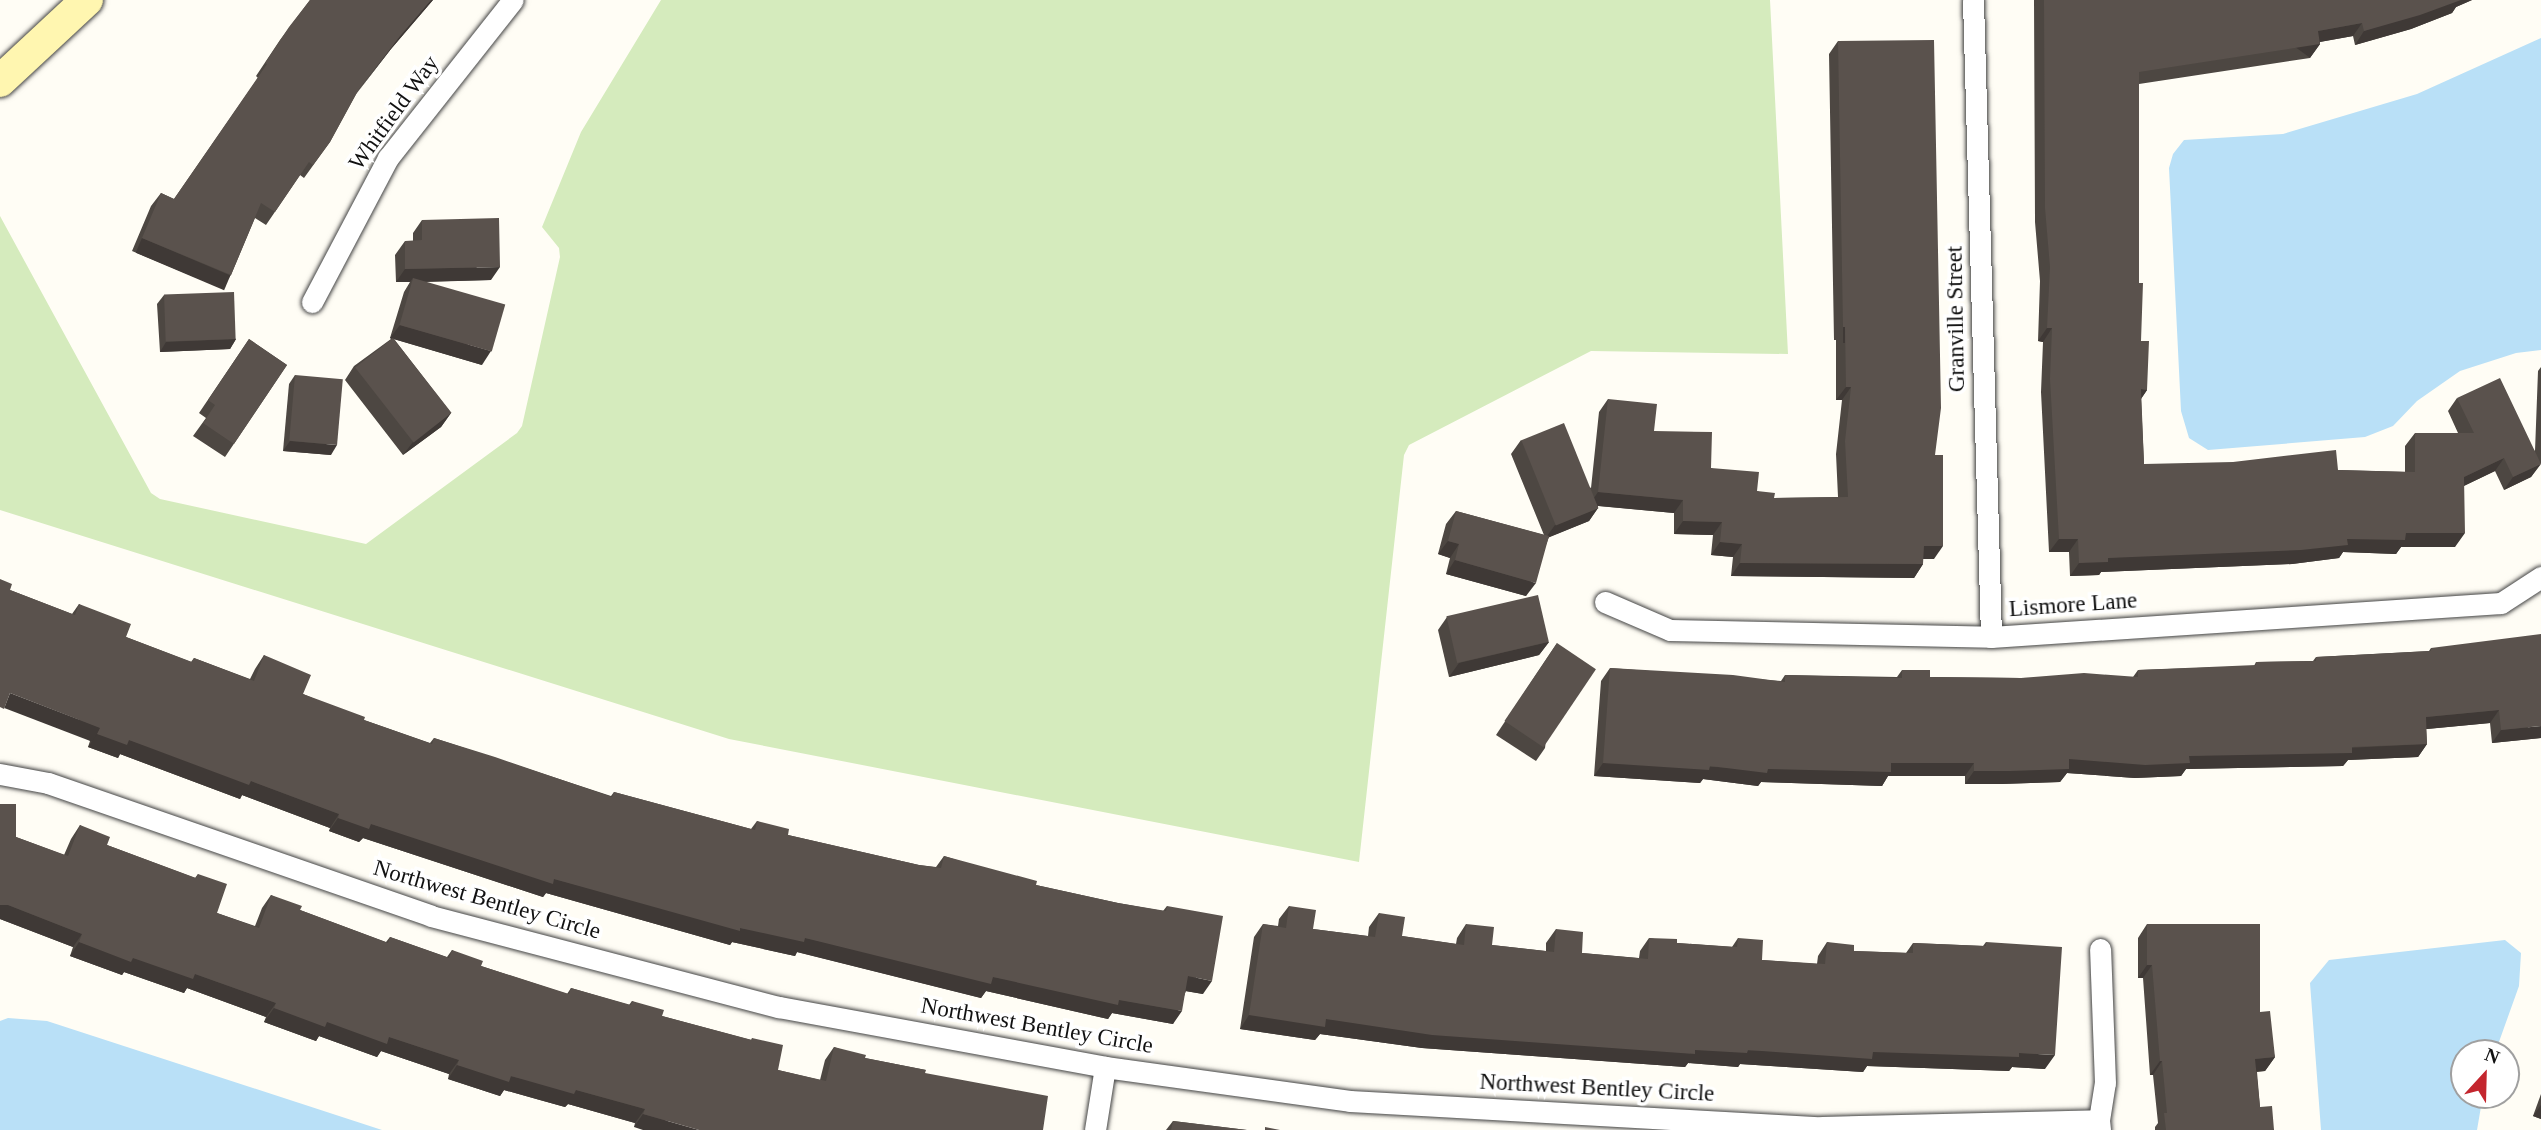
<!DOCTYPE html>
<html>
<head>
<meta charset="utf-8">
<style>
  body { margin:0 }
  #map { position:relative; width:2541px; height:1130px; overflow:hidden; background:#fffdf5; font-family:Georgia,serif }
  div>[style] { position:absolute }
  .green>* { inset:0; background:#d5ebbd }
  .water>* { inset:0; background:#b9e0f7 }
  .roads { filter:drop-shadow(0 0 2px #444) drop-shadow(0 0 2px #444) }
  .street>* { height:21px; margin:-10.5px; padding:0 10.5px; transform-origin:10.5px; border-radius:10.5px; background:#fff }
  .secondary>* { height:32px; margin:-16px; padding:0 16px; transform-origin:16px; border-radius:16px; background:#fff6b0 }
  .wall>* { inset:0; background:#4d4742 }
  .shaded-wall>* { inset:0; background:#3f3936; transform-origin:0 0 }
  .building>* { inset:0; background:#5a524d; transform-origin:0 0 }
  span { translate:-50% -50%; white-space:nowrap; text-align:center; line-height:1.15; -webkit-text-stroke:7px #fff; paint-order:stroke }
  .street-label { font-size:23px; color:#111 }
  .north { position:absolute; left:2450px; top:1039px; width:70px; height:70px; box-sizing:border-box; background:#fff; border:2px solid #a0a0a0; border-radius:50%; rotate:22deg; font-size:19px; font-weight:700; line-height:28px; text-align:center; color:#111 }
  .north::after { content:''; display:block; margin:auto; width:24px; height:32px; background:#c4262e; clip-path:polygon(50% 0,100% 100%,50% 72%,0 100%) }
</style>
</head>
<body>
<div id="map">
  <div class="green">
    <i style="clip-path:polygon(661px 0,1770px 0,1788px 354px,1591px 351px,1409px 445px,1404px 455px,1359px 862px,729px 739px,0 510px,0 216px,151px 493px,160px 499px,366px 544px,517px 433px,522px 426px,560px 257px,559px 248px,542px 227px,581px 132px)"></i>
  </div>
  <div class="water">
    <i style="clip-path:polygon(2541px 38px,2541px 350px,2516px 353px,2460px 371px,2417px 401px,2393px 426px,2365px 437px,2208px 450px,2189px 438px,2181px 411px,2169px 168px,2173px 154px,2184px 140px,2283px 134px,2417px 94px)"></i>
    <i style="clip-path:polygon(2505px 940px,2521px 953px,2519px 986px,2495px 1053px,2464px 1053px,2464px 1095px,2483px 1095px,2477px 1130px,2321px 1130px,2310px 983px,2329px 960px)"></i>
    <i style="clip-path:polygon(8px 1018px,47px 1021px,382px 1130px,0 1130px,0 1021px)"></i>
  </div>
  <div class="roads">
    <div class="street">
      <i style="left:1973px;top:0;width:637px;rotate:88.38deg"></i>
      <i style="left:312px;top:302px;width:163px;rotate:-62.2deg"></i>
      <i style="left:388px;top:158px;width:201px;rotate:-51.7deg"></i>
      <i style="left:1605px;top:602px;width:71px;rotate:23.3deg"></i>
      <i style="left:1670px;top:630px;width:321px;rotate:1.2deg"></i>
      <i style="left:1991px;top:637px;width:511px;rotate:-3.81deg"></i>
      <i style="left:2501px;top:603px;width:48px;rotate:-33deg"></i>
      <i style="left:0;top:774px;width:49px;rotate:10.6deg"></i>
      <i style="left:48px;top:783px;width:405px;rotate:19.1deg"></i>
      <i style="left:431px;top:916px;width:360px;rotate:14.7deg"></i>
      <i style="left:779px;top:1007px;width:331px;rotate:10.4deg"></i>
      <i style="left:1105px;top:1067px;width:247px;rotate:7.9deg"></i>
      <i style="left:1350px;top:1101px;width:473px;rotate:3.2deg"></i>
      <i style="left:1822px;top:1127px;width:277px;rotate:-1.4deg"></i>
      <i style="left:2099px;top:1120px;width:10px;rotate:84deg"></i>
      <i style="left:2099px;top:1120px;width:37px;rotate:-81deg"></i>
      <i style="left:2105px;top:1083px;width:134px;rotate:-92.1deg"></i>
      <i style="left:1095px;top:1130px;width:64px;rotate:-81deg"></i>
    </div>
    <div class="secondary">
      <i style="left:0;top:81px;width:119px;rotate:-43deg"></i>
    </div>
  </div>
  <div class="wall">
    <i style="clip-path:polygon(310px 0,433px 0,391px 49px,356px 94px,330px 142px,304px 178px,300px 175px,266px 225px,255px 218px,231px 275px,221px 288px,132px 251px,151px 206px,161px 193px,174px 199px,258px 78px,256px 76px,280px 40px)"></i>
    <i style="clip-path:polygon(2034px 0,2472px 0,2456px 7px,2452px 13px,2411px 29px,2355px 45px,2353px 36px,2320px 42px,2320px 44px,2310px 58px,2139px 84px,2139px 283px,2141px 341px,2147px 390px,2141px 399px,2144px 464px,2405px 472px,2405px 446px,2415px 433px,2458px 433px,2448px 411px,2457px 398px,2535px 451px,2538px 371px,2541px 367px,2541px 463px,2531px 477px,2504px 490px,2495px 471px,2464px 486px,2455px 547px,2401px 547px,2396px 554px,2343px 552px,2339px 558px,2292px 564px,2101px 572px,2099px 575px,2070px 576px,2069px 552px,2049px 552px,2041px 392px,2043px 342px,2038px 341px,2040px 281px,2035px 222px)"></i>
    <i style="clip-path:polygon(1838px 41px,1935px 455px,1934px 559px,1923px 559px,1923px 564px,1914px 578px,1731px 576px,1733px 557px,1711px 555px,1713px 535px,1674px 534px,1674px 513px,1598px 506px,1598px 508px,1589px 521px,1549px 537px,1526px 596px,1446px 574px,1450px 558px,1438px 554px,1446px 524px,1456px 511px,1544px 535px,1511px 454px,1521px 440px,1591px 488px,1599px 412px,1608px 399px,1654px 431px,1711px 468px,1757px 491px,1774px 498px,1838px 497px,1836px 454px,1842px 400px,1836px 400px,1836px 340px,1834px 340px,1829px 54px)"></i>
    <i style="clip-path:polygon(422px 220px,491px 280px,425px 282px,482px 365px,394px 339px,451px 413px,441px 427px,403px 455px,345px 380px,354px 366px,391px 339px,390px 338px,404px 292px,410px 282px,396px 282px,395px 255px,405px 241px,413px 241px,413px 233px)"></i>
    <i style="clip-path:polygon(164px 295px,236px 339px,230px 349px,160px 352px,157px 304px)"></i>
    <i style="clip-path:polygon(249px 339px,287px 365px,225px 457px,193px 436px,206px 418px,199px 413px)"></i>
    <i style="clip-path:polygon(295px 375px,331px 455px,283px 451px,289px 384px)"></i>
    <i style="clip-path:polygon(10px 590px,72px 614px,79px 604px,126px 637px,191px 662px,194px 658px,250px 679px,255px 669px,264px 655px,303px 694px,364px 720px,430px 743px,434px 738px,611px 796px,614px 792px,751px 829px,757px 821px,788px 835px,919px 865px,936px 867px,944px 856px,1036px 885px,1118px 903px,1163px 911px,1167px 906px,1203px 994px,1186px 991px,1173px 1024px,1112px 1013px,1108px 1019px,986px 991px,981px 998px,797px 952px,795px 956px,732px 942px,730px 945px,546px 893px,543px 897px,363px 838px,359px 842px,329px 831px,330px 828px,242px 795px,240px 799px,120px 754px,118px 758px,88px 747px,90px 741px)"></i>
    <i style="clip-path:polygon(1447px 617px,1549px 642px,1539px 655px,1449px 677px,1438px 630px)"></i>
    <i style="clip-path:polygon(1557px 643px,1545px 748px,1536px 761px,1496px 735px)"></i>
    <i style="clip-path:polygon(2431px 648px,2541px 738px,2492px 743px,2490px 723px,2426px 729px,2427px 744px,2418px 757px,2348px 760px,2343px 766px,2186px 769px,2181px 776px,2135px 778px,2067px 773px,2060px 782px,2001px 784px,1965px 784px,1965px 776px,1888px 776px,1882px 786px,1761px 782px,1758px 786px,1703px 779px,1700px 783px,1594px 776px,1601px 681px,1610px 668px,1781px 681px,1785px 675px,1897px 677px,1902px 670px,1930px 677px,2021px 678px,2133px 677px,2138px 670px,2254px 666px,2256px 662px,2313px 661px,2316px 657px,2429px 651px)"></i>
    <i style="clip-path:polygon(0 804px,16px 837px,64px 855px,71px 839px,80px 825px,107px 845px,195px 878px,198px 874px,217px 913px,255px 926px,262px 908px,271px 895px,300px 910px,386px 942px,390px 937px,447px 957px,452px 950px,481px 966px,567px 994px,571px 988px,629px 1005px,632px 1001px,662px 1016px,751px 1040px,752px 1038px,778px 1070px,820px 1080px,825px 1060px,834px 1047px,865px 1058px,926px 1070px,634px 1127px,635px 1123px,568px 1104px,565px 1107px,504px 1090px,500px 1096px,448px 1079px,449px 1074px,381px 1051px,377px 1057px,319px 1036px,316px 1041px,264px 1022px,266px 1017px,187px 988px,184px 993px,124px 972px,122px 975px,70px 956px,73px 947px,0 919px)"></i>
    <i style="clip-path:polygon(1289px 906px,1313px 929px,1368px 936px,1369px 927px,1379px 913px,1402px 936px,1456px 944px,1457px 938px,1466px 924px,1492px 945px,1546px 951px,1546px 943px,1556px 929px,1582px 953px,1639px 958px,1640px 951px,1649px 938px,1677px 943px,1732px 947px,1738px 938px,1762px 960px,1817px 964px,1818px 956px,1827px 942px,1854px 951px,1906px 953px,1913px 943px,1983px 946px,1986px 942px,2045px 1069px,2012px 1067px,2009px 1071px,1867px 1066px,1863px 1072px,1740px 1064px,1738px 1067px,1688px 1063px,1685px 1067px,1422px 1048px,1320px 1034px,1315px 1040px,1240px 1029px,1254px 937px,1263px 924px,1278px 926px,1279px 919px)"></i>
    <i style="clip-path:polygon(2147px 924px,2260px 1012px,2275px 1057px,2265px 1071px,2257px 1072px,2260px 1107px,2274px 1130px,2155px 1130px,2155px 1127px,2158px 1123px,2153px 1075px,2150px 1075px,2143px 978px,2138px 978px,2138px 938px)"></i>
    <i style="clip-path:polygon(2541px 1094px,2541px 1119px,2533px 1116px)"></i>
    <i style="clip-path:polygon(1173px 1121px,1247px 1130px,1166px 1130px)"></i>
  </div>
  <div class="shaded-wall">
    <i style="clip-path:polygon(431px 0,433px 0,391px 49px,350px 102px,400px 36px)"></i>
    <i style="clip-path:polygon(2457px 0,2472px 0,2456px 7px,2452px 13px,2411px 29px,2355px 45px,2364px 31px)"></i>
    <i style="clip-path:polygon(2362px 23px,2353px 36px,2308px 44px,2318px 31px)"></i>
    <i style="left:2320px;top:44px;width:17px;height:183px;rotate:126deg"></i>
    <i style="left:142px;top:238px;width:96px;height:16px;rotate:23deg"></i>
    <i style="clip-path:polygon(500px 267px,491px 280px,412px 282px,413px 278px,410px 282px,396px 282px,405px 269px)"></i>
    <i style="clip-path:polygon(400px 325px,491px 351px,482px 365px,390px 338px)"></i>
    <i style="left:1843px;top:327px;width:2px;height:16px"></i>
    <i style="clip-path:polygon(2047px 328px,2052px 328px,2043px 342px,2038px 341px)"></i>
    <i style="clip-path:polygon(236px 339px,230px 349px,160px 352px,166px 342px)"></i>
    <i style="clip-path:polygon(1846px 387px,1851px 387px,1842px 400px,1836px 400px)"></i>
    <i style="clip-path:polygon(2141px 389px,2147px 390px,2138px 403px)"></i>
    <i style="clip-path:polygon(451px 413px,441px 427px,403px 455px,413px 442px)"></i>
    <i style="clip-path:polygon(290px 441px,337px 445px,331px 455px,283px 451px)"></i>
    <i style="clip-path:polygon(2504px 458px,2495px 471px,2455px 490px,2464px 477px)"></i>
    <i style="clip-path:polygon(2541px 464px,2531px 477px,2504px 490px,2513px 477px)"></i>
    <i style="clip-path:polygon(1598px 492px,1683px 500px,1674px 513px,1589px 505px)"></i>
    <i style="clip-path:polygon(1598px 508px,1589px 521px,1545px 539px,1555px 525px)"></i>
    <i style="clip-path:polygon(1683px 521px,1722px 522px,1713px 535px,1674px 534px)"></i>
    <i style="clip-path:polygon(2406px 533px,2465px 533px,2455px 547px,2401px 547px,2396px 554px,2343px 552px,2339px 558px,2292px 564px,2101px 572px,2099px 575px,2070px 576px,2079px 563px,2108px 558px)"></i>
    <i style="clip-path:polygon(2059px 539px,2078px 539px,2069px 552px,2049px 552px)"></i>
    <i style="clip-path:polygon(1448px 541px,1459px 544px,1450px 558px,1438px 554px)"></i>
    <i style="clip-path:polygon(1720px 542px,1742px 544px,1733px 557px,1711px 555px)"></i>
    <i style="clip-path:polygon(1924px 546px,1943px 546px,1934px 559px,1914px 559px)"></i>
    <i style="clip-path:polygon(1455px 560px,1536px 583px,1526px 596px,1446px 574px)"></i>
    <i style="clip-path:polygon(1740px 563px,1923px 564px,1914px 578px,1731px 576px)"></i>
    <i style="clip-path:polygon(1549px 642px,1539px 655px,1449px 677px,1459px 663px)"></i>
    <i style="left:10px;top:693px;width:97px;height:16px;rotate:21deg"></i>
    <i style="clip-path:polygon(2499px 710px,2490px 723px,2417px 730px,2426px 717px)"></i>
    <i style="clip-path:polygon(2541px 726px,2541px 738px,2492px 743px,2501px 730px)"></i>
    <i style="clip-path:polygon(97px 734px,129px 740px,251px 781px,339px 814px,330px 828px,242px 795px,240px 799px,120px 754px,118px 758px,88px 747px)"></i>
    <i style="clip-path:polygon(2427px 744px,2418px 757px,2348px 760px,2343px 766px,2186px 769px,2181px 776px,2135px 778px,2067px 773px,2060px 782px,2001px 784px,1965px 784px,1974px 771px,2069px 759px,2189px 756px)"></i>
    <i style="clip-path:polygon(1603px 763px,1768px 769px,1891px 763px,1974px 763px,1965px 776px,1888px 776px,1882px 786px,1761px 782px,1758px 786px,1703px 779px,1700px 783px,1594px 776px)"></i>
    <i style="clip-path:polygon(338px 818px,371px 824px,554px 879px,740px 928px,805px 938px,993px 977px,1182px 1011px,1173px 1024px,1112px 1013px,1108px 1019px,986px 991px,981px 998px,797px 952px,795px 956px,732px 942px,730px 945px,546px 893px,543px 897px,363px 838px,359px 842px,329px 831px)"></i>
    <i style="clip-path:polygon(0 905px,8px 905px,82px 934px,73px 947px,0 919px)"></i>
    <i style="clip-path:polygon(79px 942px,133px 958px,195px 974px,276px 1003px,266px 1017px,187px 988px,184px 993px,124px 972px,122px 975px,70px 956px)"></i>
    <i style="clip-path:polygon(2147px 965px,2152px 965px,2143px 978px,2138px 978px)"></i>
    <i style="clip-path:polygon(1188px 976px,1212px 981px,1203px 994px,1179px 990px)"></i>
    <i style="clip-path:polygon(274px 1008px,389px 1037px,459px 1060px,449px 1074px,381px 1051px,377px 1057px,319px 1036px,316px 1041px,264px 1022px)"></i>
    <i style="clip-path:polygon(1249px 1015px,1326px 1019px,1695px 1050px,2019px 1053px,2055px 1055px,2045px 1069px,2012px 1067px,2009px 1071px,1867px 1066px,1863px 1072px,1740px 1064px,1738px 1067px,1688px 1063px,1685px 1067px,1422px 1048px,1320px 1034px,1315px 1040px,1240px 1029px)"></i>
    <i style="clip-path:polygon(2275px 1057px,2265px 1071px,2246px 1072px,2255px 1059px)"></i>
    <i style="clip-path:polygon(2160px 1061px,2162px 1061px,2153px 1075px,2150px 1075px)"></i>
    <i style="clip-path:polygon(457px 1065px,576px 1090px,645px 1109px,635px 1123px,568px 1104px,565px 1107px,504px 1090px,500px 1096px,448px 1079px)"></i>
    <i style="clip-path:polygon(2541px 1105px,2541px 1119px,2533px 1116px)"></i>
    <i style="clip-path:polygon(643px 1114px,699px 1130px,643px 1130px,634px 1127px)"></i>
  </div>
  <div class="building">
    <i style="clip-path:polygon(310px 0,431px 0,400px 36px,359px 89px,330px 142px,313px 165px,309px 162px,275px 212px,261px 203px,231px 275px,142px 238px,161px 193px,174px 199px,267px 64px,265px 63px,289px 27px)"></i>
    <i style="clip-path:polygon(2044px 0,2461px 0,2420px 15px,2364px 31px,2362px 23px,2318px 31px,2320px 44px,2139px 72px,2139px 283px,2143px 283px,2141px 341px,2149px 341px,2147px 390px,2141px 389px,2144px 464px,2233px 462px,2336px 450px,2338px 470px,2415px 472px,2415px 433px,2474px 433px,2457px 398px,2500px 378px,2541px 464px,2513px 477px,2504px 458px,2464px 477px,2465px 533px,2406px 533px,2405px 540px,2347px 539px,2348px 545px,2301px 550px,2108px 558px,2108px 562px,2079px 563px,2078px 539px,2059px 539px,2050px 379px,2052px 328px,2047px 328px,2050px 267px,2045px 208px)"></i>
    <i style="clip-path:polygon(1934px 40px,1941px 408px,1935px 455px,1943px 455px,1943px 546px,1924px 546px,1923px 564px,1740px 563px,1742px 544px,1720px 542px,1722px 522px,1683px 521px,1683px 500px,1598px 492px,1608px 399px,1657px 404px,1654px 431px,1712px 432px,1711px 468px,1759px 472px,1757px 491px,1775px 493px,1774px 498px,1848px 497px,1845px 441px,1851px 387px,1846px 387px,1845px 327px,1843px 327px,1838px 41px)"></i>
    <i style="clip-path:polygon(499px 218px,500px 267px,405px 269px,405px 241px,422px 240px,422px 220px)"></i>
    <i style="left:413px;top:278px;width:96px;height:49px;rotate:16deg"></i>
    <i style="left:234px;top:292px;width:47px;height:70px;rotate:88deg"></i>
    <i style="left:393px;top:338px;width:95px;height:48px;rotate:52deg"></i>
    <i style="clip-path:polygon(249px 339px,287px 365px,234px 444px,203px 423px,215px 405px,208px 400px)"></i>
    <i style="left:295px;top:375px;width:48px;height:66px;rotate:5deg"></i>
    <i style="left:1564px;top:423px;width:92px;height:46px;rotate:68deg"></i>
    <i style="clip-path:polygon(1456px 511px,1549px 536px,1536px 583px,1455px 560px,1459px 544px,1448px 541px)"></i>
    <i style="clip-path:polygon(0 579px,12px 584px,10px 590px,75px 615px,79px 604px,131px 624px,126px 637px,192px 662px,194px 658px,254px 681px,264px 655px,311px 675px,303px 694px,365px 717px,364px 720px,432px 744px,434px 738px,495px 757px,612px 797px,614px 792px,755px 830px,757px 821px,789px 829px,788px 835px,919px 865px,941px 868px,944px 856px,1037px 881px,1036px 885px,1118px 903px,1166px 911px,1167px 906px,1223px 916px,1212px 981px,1188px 976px,1182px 1011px,1119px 1000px,1118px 1005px,993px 977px,991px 984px,805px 938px,804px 942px,740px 928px,740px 931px,554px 879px,553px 884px,371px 824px,369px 829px,338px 818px,339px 814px,251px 781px,249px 785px,129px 740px,127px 745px,97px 734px,100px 728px,10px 693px,4px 709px,0 707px)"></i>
    <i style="left:1538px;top:595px;width:48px;height:94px;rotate:77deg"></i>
    <i style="clip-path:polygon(2541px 634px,2541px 726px,2501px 730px,2499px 710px,2426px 717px,2427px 744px,2352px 747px,2352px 753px,2189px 756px,2190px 763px,2145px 765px,2069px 759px,2069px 769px,2010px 771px,1974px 771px,1974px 763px,1891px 763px,1891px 772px,1768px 769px,1767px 773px,1710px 766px,1709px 770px,1603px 763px,1610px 668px,1733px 675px,1785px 682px,1785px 675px,1902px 678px,1902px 670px,1930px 670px,1930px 677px,2021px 678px,2084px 673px,2138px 677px,2138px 670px,2256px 665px,2256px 662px,2316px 661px,2316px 657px,2431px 651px,2431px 648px)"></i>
    <i style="left:1557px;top:643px;width:47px;height:94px;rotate:34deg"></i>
    <i style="clip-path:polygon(0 804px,16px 804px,16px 837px,68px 856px,80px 825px,110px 837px,107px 845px,196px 878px,198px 874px,227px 884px,217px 913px,259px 928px,271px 895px,302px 906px,300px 910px,388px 943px,390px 937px,449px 958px,452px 950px,483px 961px,481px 966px,569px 994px,571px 988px,631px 1005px,632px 1001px,664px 1010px,662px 1016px,752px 1040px,752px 1038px,783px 1045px,778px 1070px,826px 1081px,834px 1047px,866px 1055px,865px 1058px,926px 1070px,925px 1073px,1048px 1096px,1043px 1130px,699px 1130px,643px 1114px,645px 1109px,576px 1090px,574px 1094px,511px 1076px,509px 1082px,457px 1065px,459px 1060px,389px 1037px,387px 1044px,327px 1022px,325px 1027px,274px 1008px,276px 1003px,195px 974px,193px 979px,133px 958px,131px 962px,79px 942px,82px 934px,8px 905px,0 905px)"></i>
    <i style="clip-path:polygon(1289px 906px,1316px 910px,1313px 929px,1375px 937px,1379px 913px,1405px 917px,1402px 936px,1464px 945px,1466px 924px,1494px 927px,1492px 945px,1554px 952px,1556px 929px,1583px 932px,1582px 953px,1648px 959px,1649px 938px,1677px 939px,1677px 943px,1737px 947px,1738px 938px,1763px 940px,1762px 960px,1825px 964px,1827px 942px,1854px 945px,1854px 951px,1913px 953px,1913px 943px,1986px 946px,1986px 942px,2062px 947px,2055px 1055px,2019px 1053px,2019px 1057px,1873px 1052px,1872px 1059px,1748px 1050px,1747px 1053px,1695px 1050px,1695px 1054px,1432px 1035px,1326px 1019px,1325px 1027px,1249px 1015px,1263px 924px,1286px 928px)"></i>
    <i style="clip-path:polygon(2147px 924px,2260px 924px,2260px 1012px,2270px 1011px,2275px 1057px,2255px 1059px,2260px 1107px,2272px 1106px,2274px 1130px,2166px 1130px,2164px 1113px,2167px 1113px,2162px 1061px,2160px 1061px,2152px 965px,2147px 965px)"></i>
    <i style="clip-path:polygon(1173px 1121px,1247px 1130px,1171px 1130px)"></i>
    <i style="clip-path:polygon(1265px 1127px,1280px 1130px,1265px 1130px)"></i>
  </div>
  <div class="street-label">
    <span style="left:394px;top:113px;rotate:-54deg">Whitfield Way</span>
    <span style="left:1956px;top:319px;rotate:-91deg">Granville Street</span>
    <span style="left:2073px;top:605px;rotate:-4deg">Lismore Lane</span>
    <span style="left:487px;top:900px;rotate:16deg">Northwest Bentley Circle</span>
    <span style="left:1037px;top:1026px;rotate:10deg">Northwest Bentley Circle</span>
    <span style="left:1597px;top:1088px;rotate:3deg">Northwest Bentley Circle</span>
  </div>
  <div class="north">N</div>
</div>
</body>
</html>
